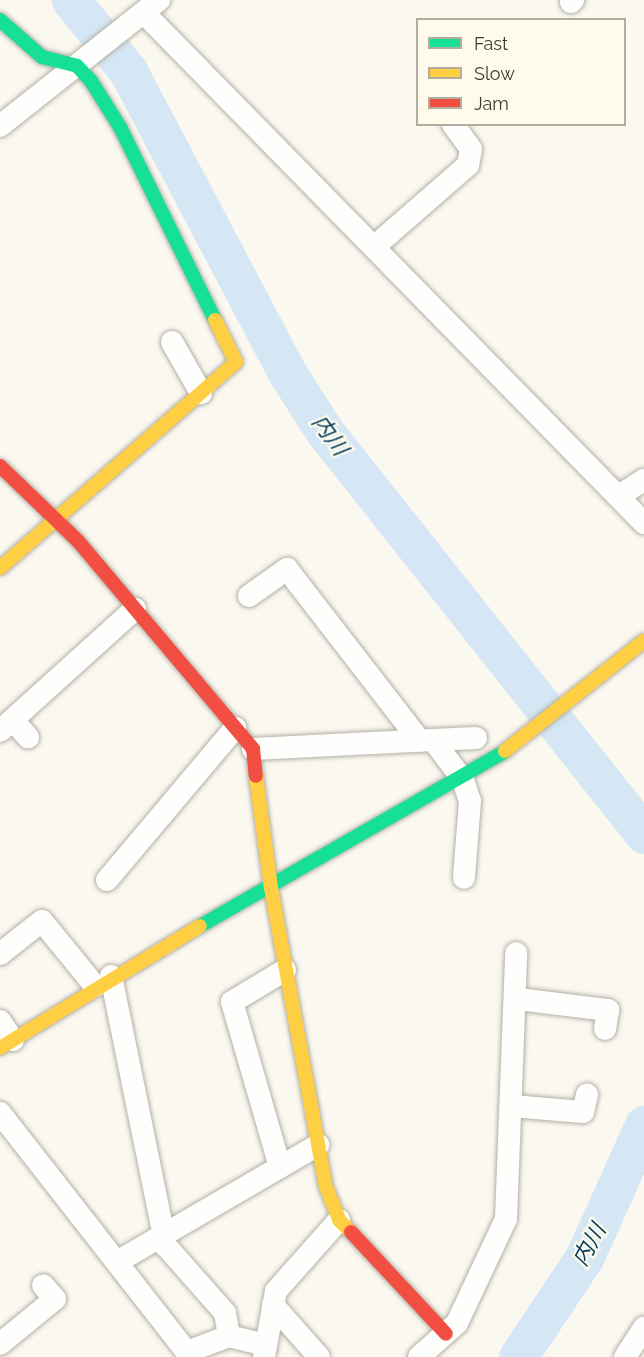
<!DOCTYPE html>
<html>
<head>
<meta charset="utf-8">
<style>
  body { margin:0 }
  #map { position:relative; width:644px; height:1357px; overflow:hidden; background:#fbf8f0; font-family:Raleway,"Noto Sans JP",sans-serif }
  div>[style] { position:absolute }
  .river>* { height:39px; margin:-19.5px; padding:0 19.5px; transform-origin:19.5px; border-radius:19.5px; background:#d5e7f4 }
  .roads { filter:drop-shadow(0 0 2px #b3b0a6) drop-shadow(0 0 2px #b3b0a6) }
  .street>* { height:22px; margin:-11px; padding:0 11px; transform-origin:11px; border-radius:11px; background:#fefefd }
  .fast>* { height:14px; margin:-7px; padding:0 7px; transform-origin:7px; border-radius:7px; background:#16e098 }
  .slow>* { height:14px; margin:-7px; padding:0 7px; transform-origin:7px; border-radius:7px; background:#ffcf43 }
  .jam>* { height:14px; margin:-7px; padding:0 7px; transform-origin:7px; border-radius:7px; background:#f24e42 }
  span { translate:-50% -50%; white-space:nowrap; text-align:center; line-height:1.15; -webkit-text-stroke:4.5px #fffbec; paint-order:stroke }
  .water-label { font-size:22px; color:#074061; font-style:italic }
  .legend { position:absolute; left:416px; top:18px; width:210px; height:108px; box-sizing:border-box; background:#fffbec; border:2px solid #b2ae9f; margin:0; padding:8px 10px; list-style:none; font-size:18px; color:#3e3a2c }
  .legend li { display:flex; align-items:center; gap:12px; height:30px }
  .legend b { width:30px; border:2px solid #b2ae9f }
</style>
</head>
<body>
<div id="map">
  <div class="river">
    <i style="left:71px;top:0;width:91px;rotate:51.2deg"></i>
    <i style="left:128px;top:71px;width:343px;rotate:62.2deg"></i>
    <i style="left:288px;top:374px;width:69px;rotate:57.5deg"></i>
    <i style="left:325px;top:432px;width:513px;rotate:51.57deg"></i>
    <i style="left:518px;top:1357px;width:121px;rotate:-56.4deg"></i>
    <i style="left:585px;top:1256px;width:144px;rotate:-65.8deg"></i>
  </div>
  <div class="roads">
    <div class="street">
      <i style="left:571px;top:2px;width:3px;rotate:-45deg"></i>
      <i style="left:145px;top:14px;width:713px;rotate:45.57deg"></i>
      <i style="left:0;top:126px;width:203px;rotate:-38.4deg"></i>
      <i style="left:374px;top:247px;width:125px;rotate:-41.1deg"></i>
      <i style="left:468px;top:165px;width:16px;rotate:-79deg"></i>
      <i style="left:471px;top:149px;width:31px;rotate:-126deg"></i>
      <i style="left:172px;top:342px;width:59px;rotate:60.4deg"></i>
      <i style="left:619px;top:496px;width:30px;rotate:-33deg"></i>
      <i style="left:249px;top:596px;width:47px;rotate:-35.4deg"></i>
      <i style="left:287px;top:569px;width:217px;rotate:52.3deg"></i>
      <i style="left:13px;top:720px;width:23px;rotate:49deg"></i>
      <i style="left:0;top:731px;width:182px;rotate:-42.1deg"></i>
      <i style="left:433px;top:740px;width:43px;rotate:-2.7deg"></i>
      <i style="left:253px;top:749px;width:180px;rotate:-2.9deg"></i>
      <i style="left:433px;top:740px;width:50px;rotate:53.1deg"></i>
      <i style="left:463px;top:780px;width:22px;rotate:72deg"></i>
      <i style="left:470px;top:801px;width:77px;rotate:94.5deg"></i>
      <i style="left:107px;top:880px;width:199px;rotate:-49.9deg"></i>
      <i style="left:0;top:954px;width:53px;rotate:-38.2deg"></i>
      <i style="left:42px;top:921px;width:84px;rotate:50.8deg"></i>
      <i style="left:111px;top:976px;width:276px;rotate:78.5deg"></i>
      <i style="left:166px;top:1246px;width:89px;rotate:48.6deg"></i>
      <i style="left:225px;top:1313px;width:23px;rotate:80deg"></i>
      <i style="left:518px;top:999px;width:91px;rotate:7deg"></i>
      <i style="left:608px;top:1010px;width:19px;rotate:99deg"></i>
      <i style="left:0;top:1021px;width:23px;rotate:56deg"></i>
      <i style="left:512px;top:1106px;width:71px;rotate:4.8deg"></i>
      <i style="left:583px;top:1112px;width:18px;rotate:-77deg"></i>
      <i style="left:0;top:1113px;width:303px;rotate:52deg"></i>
      <i style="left:187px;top:1352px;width:45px;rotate:-20.9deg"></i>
      <i style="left:229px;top:1336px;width:38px;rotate:14deg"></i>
      <i style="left:280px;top:1167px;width:172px;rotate:-106.2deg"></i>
      <i style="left:232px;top:1002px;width:62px;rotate:-31.1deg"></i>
      <i style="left:117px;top:1262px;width:233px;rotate:-30.2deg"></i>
      <i style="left:273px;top:1305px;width:69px;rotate:48.5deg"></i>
      <i style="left:0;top:1344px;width:71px;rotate:-39.3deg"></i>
      <i style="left:55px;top:1299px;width:18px;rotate:-131deg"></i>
      <i style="left:264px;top:1357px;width:67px;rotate:-79.7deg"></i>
      <i style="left:276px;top:1291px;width:95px;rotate:-48.4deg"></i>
      <i style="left:419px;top:1357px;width:51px;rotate:-41.8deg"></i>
      <i style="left:457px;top:1323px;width:115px;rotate:-64.8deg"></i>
      <i style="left:506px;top:1219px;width:266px;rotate:-87.8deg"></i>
      <i style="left:625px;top:1357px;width:35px;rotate:-57deg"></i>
    </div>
    <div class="fast">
      <i style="left:0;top:20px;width:56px;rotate:41.4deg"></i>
      <i style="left:42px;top:57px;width:36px;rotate:14deg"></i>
      <i style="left:77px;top:66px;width:21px;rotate:47deg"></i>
      <i style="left:91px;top:81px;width:54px;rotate:57.8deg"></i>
      <i style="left:120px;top:127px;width:215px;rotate:63.8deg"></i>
      <i style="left:200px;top:926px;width:352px;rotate:-29.8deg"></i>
    </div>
    <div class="slow">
      <i style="left:0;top:568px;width:313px;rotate:-41.1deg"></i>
      <i style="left:236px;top:362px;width:47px;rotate:-116.6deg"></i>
      <i style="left:505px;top:751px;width:177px;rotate:-38.4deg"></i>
      <i style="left:256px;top:776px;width:113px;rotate:82.4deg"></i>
      <i style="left:271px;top:888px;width:304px;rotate:79.6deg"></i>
      <i style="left:326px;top:1187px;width:35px;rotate:68deg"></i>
      <i style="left:339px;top:1220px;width:17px;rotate:45deg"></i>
      <i style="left:0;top:1048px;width:234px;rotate:-31.4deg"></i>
    </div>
    <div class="jam">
      <i style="left:0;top:466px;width:108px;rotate:43.9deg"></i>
      <i style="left:78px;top:541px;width:272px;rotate:49.9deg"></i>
      <i style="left:253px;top:749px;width:27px;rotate:84deg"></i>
      <i style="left:351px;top:1232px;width:139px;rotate:47deg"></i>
    </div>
  </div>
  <div class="water-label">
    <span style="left:330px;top:435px;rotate:54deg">内川</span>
    <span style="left:589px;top:1245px;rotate:-61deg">内川</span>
  </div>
  <ul class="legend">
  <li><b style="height:8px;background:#16e098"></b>Fast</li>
  <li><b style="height:8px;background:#ffcf43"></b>Slow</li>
  <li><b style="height:8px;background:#f24e42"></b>Jam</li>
  </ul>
</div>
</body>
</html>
